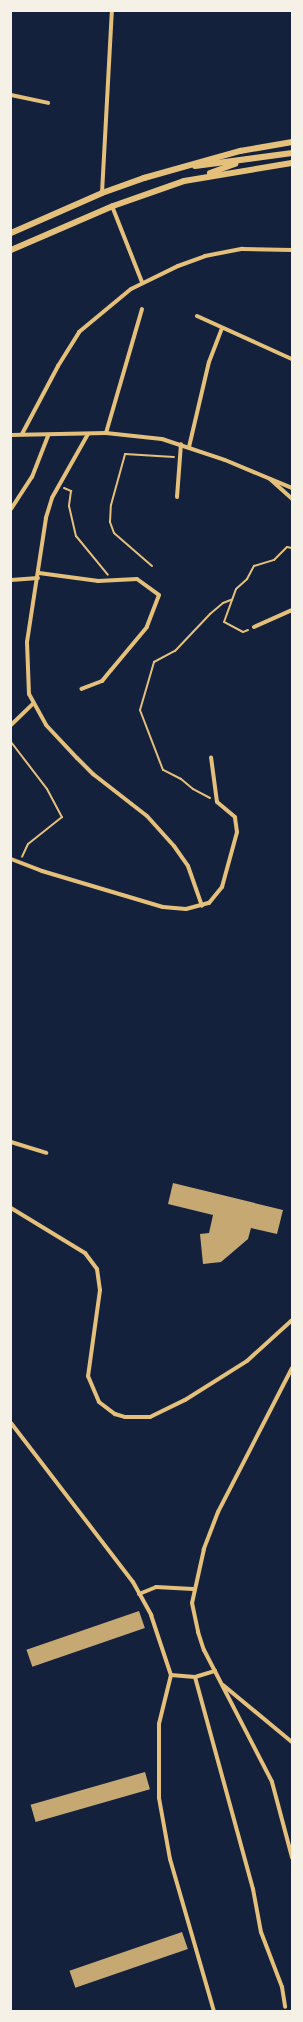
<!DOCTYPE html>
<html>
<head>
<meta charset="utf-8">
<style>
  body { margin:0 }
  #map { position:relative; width:303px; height:2022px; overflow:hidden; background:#14213d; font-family:Raleway,sans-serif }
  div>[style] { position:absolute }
  .building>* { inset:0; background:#c6a872; transform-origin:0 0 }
  .path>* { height:2px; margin:-1px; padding:0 1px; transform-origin:1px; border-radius:1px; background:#e5c07b }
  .minor>* { height:4px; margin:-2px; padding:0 2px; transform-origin:2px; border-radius:2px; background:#e5c07b }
  .secondary>* { height:6px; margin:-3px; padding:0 3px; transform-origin:3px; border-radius:3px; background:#e5c07b }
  span { translate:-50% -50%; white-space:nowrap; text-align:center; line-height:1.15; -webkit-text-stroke:4px #f6f1e7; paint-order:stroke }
  .frame { position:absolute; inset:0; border:12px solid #f6f1e7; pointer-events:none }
</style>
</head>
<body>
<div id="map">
  <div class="building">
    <i style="clip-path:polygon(173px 1183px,283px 1210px,277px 1234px,251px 1228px,248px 1239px,221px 1262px,203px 1264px,200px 1234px,209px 1233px,213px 1215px,168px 1204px)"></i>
    <i style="left:139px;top:1611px;width:18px;height:119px;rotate:71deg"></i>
    <i style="left:145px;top:1772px;width:18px;height:119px;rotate:74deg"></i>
    <i style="left:182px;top:1932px;width:18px;height:119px;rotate:71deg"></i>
  </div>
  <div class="path">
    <i style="left:64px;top:488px;width:8px;rotate:23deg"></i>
    <i style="left:71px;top:491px;width:15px;rotate:98deg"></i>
    <i style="left:69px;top:506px;width:31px;rotate:77deg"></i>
    <i style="left:76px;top:536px;width:50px;rotate:50.6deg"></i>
    <i style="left:152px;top:566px;width:50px;rotate:-139deg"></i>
    <i style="left:114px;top:533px;width:12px;rotate:-110deg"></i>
    <i style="left:110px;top:522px;width:17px;rotate:-87deg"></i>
    <i style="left:111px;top:505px;width:53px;rotate:-74.6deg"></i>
    <i style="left:125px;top:454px;width:49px;rotate:3.5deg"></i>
    <i style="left:248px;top:630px;width:5px;rotate:158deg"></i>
    <i style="left:243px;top:632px;width:21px;rotate:-152deg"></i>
    <i style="left:224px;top:622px;width:35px;rotate:-70deg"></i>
    <i style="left:236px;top:589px;width:15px;rotate:-42deg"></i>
    <i style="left:247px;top:579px;width:15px;rotate:-62deg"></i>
    <i style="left:254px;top:566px;width:21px;rotate:-17deg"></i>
    <i style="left:274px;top:560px;width:18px;rotate:-45deg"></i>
    <i style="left:287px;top:547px;width:5px;rotate:11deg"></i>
    <i style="left:11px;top:742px;width:59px;rotate:52.5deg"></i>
    <i style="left:47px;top:789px;width:32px;rotate:62deg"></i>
    <i style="left:62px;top:817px;width:43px;rotate:141.5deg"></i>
    <i style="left:28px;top:844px;width:14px;rotate:115deg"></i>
    <i style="left:210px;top:798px;width:19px;rotate:-152deg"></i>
    <i style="left:193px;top:789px;width:16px;rotate:-140deg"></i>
    <i style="left:181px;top:779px;width:20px;rotate:-153deg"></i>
    <i style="left:163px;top:770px;width:64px;rotate:-111deg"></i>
    <i style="left:140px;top:710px;width:50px;rotate:-73.7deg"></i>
    <i style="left:154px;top:662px;width:24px;rotate:-28deg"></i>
    <i style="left:175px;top:651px;width:51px;rotate:-46.6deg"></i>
    <i style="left:210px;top:614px;width:17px;rotate:-40deg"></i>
    <i style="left:223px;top:603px;width:9px;rotate:-21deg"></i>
  </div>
  <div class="minor">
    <i style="left:11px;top:95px;width:38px;rotate:12deg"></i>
    <i style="left:102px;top:193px;width:182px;rotate:-86.9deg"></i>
    <i style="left:112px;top:206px;width:82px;rotate:68.5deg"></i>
    <i style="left:197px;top:316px;width:104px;rotate:24.4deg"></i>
    <i style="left:106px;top:433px;width:129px;rotate:-73.8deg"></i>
    <i style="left:22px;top:434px;width:77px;rotate:-62.1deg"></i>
    <i style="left:58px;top:366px;width:40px;rotate:-58deg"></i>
    <i style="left:79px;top:332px;width:67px;rotate:-39.6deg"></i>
    <i style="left:131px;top:289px;width:52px;rotate:-26.1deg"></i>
    <i style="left:178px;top:266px;width:29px;rotate:-20deg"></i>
    <i style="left:205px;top:256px;width:38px;rotate:-11deg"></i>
    <i style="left:242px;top:249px;width:50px;rotate:1.1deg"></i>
    <i style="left:88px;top:434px;width:73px;rotate:119.4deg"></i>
    <i style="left:52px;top:498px;width:21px;rotate:107deg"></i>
    <i style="left:46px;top:518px;width:125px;rotate:98.7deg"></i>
    <i style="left:27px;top:642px;width:52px;rotate:87.8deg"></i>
    <i style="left:29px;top:694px;width:35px;rotate:61deg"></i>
    <i style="left:46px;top:725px;width:45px;rotate:46.8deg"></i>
    <i style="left:77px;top:758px;width:23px;rotate:45deg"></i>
    <i style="left:93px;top:774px;width:68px;rotate:37.9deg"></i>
    <i style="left:147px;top:816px;width:40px;rotate:48deg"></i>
    <i style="left:174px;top:846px;width:24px;rotate:55deg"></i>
    <i style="left:188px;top:866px;width:42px;rotate:70.7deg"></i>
    <i style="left:11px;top:435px;width:95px;rotate:-1.2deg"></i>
    <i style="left:106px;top:433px;width:56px;rotate:6.1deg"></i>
    <i style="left:162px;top:439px;width:66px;rotate:18.4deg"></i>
    <i style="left:225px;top:460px;width:73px;rotate:22.7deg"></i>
    <i style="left:189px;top:447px;width:87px;rotate:-76.8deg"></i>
    <i style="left:209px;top:362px;width:36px;rotate:-69deg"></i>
    <i style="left:270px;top:479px;width:30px;rotate:42deg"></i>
    <i style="left:177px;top:497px;width:53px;rotate:-85.7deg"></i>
    <i style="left:11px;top:509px;width:38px;rotate:-57deg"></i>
    <i style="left:32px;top:477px;width:44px;rotate:-68.7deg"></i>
    <i style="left:39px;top:573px;width:60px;rotate:7.7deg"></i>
    <i style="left:98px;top:581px;width:39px;rotate:-3deg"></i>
    <i style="left:137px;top:579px;width:27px;rotate:36deg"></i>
    <i style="left:159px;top:595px;width:34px;rotate:111deg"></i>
    <i style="left:147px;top:627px;width:56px;rotate:129.9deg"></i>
    <i style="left:111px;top:670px;width:14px;rotate:129deg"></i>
    <i style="left:102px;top:681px;width:22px;rotate:159deg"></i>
    <i style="left:11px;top:580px;width:27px;rotate:-4deg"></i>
    <i style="left:254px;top:627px;width:42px;rotate:-24.1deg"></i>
    <i style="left:11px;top:725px;width:30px;rotate:-44deg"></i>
    <i style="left:11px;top:859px;width:33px;rotate:21deg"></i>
    <i style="left:42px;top:871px;width:126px;rotate:16.6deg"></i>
    <i style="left:163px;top:907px;width:23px;rotate:5deg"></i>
    <i style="left:186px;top:909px;width:24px;rotate:-15deg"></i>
    <i style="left:209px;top:903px;width:21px;rotate:-51deg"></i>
    <i style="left:222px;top:887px;width:57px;rotate:-74.7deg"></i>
    <i style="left:237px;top:832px;width:15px;rotate:-98deg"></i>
    <i style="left:235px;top:817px;width:23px;rotate:-140deg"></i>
    <i style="left:217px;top:802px;width:45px;rotate:-97.6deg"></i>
    <i style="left:11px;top:1142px;width:37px;rotate:17deg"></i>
    <i style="left:11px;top:1208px;width:87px;rotate:31.3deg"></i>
    <i style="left:85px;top:1253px;width:20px;rotate:53deg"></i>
    <i style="left:97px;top:1269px;width:21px;rotate:82deg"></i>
    <i style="left:100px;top:1290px;width:87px;rotate:97.9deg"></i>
    <i style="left:88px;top:1376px;width:28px;rotate:67deg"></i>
    <i style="left:99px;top:1402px;width:20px;rotate:37deg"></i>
    <i style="left:115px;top:1414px;width:10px;rotate:17deg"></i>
    <i style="left:125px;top:1417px;width:25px"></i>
    <i style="left:150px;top:1417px;width:39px;rotate:-26deg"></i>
    <i style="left:185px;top:1400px;width:73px;rotate:-32.2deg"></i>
    <i style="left:247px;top:1361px;width:61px;rotate:-42.3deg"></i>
    <i style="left:292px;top:1368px;width:162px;rotate:117.2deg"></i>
    <i style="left:218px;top:1512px;width:40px;rotate:111deg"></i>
    <i style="left:204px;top:1549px;width:55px;rotate:102.5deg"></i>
    <i style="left:192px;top:1603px;width:30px;rotate:78deg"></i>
    <i style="left:198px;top:1632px;width:19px;rotate:72deg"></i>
    <i style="left:204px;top:1650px;width:148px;rotate:62.7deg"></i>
    <i style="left:272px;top:1782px;width:78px;rotate:75.1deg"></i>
    <i style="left:11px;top:1423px;width:200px;rotate:52.5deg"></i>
    <i style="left:133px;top:1582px;width:38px;rotate:61deg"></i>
    <i style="left:151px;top:1615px;width:63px;rotate:71.6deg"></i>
    <i style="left:139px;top:1594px;width:18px;rotate:-22deg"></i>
    <i style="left:156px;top:1587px;width:37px;rotate:3deg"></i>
    <i style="left:171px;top:1675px;width:50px;rotate:103.8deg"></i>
    <i style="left:159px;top:1724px;width:74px;rotate:90deg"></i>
    <i style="left:159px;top:1798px;width:62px;rotate:79.8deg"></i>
    <i style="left:170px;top:1859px;width:158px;rotate:73.9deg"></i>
    <i style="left:171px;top:1675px;width:24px;rotate:5deg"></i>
    <i style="left:195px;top:1677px;width:21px;rotate:-17deg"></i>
    <i style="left:195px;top:1677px;width:220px;rotate:74.7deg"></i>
    <i style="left:253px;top:1889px;width:44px;rotate:79.5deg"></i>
    <i style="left:261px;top:1932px;width:59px;rotate:69.1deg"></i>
    <i style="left:282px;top:1987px;width:20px;rotate:81deg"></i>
    <i style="left:223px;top:1685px;width:89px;rotate:39.6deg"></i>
  </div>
  <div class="secondary">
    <i style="left:195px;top:166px;width:98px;rotate:-7.6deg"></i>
    <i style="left:210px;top:173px;width:27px;rotate:-20deg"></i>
    <i style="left:11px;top:233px;width:99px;rotate:-23.7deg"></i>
    <i style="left:102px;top:193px;width:45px;rotate:-19.7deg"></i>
    <i style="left:144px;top:178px;width:100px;rotate:-15.7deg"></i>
    <i style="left:240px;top:151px;width:53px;rotate:-9.8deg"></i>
    <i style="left:11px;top:250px;width:111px;rotate:-23.3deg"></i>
    <i style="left:113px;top:206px;width:75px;rotate:-19.4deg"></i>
    <i style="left:184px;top:181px;width:109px;rotate:-9.5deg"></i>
  </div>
  <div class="frame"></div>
</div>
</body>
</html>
